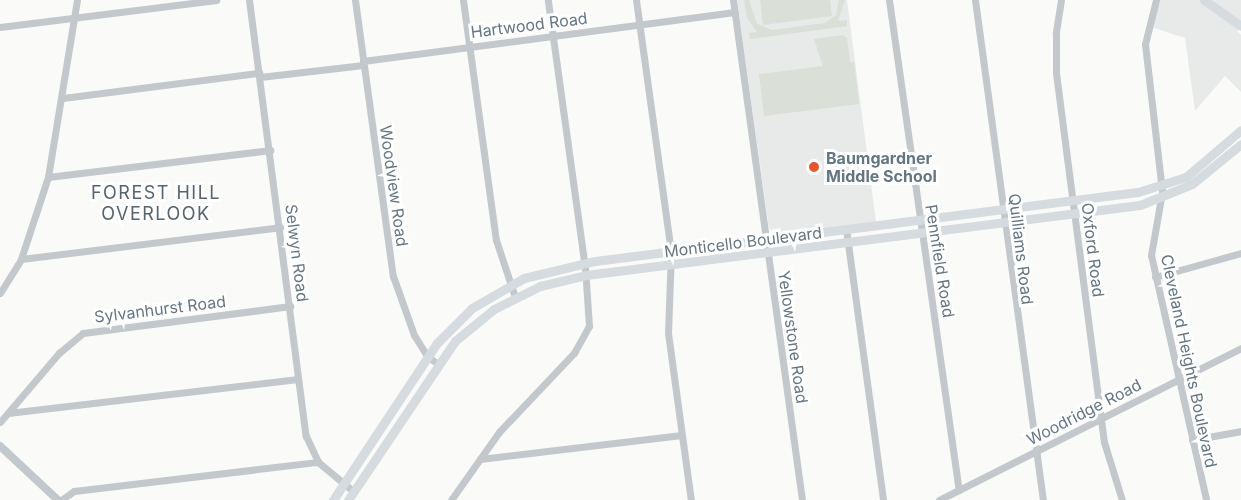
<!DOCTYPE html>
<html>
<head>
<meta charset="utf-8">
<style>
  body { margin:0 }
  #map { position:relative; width:1241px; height:500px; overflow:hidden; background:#fafaf8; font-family:Inter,sans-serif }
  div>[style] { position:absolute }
  .built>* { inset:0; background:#e8e9e9 }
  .green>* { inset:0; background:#dadfd7 }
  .minor>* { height:7px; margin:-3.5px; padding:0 3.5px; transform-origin:3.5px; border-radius:3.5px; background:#c3c8cc }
  .tertiary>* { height:8px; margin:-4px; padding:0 4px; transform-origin:4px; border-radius:4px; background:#c3c8cc }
  .secondary>* { height:9px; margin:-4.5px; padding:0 4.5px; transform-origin:4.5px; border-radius:4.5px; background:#d6dbdf }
  .dots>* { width:16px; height:16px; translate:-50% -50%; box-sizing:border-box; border:3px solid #fff; border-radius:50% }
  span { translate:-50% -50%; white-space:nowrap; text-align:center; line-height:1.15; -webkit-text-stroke:6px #fff; paint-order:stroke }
  .street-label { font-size:16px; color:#657683 }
  .poi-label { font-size:16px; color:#657683; font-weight:700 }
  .left { translate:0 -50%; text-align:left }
  .neighbourhood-label { font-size:18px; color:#57646e; letter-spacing:1.5px }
</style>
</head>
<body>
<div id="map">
  <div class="built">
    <i style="clip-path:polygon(737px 0,847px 0,876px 222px,776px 234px,769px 228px)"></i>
    <i style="clip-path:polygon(1160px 0,1241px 0,1241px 27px,1237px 31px,1241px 35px,1241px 92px,1225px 76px,1195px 111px,1185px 38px,1151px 27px)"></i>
  </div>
  <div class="green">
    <i style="clip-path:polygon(744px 0,749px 0,757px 24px,772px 30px,825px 23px,836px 15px,839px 0,845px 0,838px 21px,847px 20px,847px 26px,750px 39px,749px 33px,757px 32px,747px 18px)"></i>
    <i style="clip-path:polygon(760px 0,830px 0,832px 16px,763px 25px)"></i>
    <i style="clip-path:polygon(843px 35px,847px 38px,850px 62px,854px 62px,859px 104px,764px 116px,759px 74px,823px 66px,814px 39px)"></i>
  </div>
  <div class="minor">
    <i style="left:249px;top:0;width:440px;rotate:82.6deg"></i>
    <i style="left:306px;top:436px;width:29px;rotate:65deg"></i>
    <i style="left:318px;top:462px;width:45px;rotate:39.6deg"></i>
    <i style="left:355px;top:0;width:279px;rotate:82.2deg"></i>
    <i style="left:393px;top:276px;width:63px;rotate:70.4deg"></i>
    <i style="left:414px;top:335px;width:25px;rotate:58deg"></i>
    <i style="left:427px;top:356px;width:14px;rotate:36deg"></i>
    <i style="left:463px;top:0;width:242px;rotate:82.2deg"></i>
    <i style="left:496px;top:240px;width:60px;rotate:71.6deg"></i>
    <i style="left:636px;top:0;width:253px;rotate:82.1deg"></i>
    <i style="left:671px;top:251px;width:82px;rotate:92.1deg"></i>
    <i style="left:668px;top:333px;width:169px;rotate:82.2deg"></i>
    <i style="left:733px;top:0;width:505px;rotate:82.14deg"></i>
    <i style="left:889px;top:0;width:495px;rotate:81.9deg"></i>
    <i style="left:975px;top:0;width:505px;rotate:82.26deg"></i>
    <i style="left:1061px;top:0;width:33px;rotate:99deg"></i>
    <i style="left:1056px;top:33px;width:40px;rotate:90deg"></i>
    <i style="left:1056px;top:73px;width:372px;rotate:82.6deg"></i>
    <i style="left:1104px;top:442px;width:61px;rotate:72.8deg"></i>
    <i style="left:1156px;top:0;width:45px;rotate:104deg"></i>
    <i style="left:1145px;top:44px;width:149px;rotate:83.4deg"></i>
    <i style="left:1162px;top:192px;width:64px;rotate:99.9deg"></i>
    <i style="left:1151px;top:255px;width:251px;rotate:77.3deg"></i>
    <i style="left:0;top:27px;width:218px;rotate:-7.1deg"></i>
    <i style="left:363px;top:61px;width:375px;rotate:-7.5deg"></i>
    <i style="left:260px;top:77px;width:104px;rotate:-6.6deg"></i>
    <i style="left:63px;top:98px;width:198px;rotate:-7.3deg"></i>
    <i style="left:48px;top:177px;width:224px;rotate:-6.9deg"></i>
    <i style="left:846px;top:229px;width:274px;rotate:82.2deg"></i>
    <i style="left:21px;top:259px;width:261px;rotate:-7deg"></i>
    <i style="left:1155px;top:277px;width:89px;rotate:-15.6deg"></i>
    <i style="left:0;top:293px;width:40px;rotate:-58deg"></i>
    <i style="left:21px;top:259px;width:86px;rotate:-71.8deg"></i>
    <i style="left:48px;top:177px;width:179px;rotate:-80.7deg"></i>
    <i style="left:8px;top:413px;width:292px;rotate:-6.7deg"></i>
    <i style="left:0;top:422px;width:91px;rotate:-49.5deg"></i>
    <i style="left:59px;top:353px;width:31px;rotate:-40deg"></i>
    <i style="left:83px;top:333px;width:209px;rotate:-7.4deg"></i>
    <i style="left:1192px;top:440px;width:50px;rotate:-10.4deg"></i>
    <i style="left:480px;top:459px;width:203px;rotate:-6.8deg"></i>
    <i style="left:61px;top:500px;width:16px;rotate:-35deg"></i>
    <i style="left:74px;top:491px;width:246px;rotate:-6.8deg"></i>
    <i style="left:451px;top:500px;width:83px;rotate:-54.8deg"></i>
    <i style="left:499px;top:432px;width:109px;rotate:-46.5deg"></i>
    <i style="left:574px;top:353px;width:31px;rotate:-61deg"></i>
    <i style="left:589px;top:326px;width:58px;rotate:-93.9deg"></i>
    <i style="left:585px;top:268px;width:271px;rotate:-97.9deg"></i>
    <i style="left:939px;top:500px;width:338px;rotate:-26.7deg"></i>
  </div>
  <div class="tertiary">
    <i style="left:0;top:446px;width:79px;rotate:43deg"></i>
  </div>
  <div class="secondary">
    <i style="left:1204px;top:0;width:45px;rotate:35.1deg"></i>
    <i style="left:333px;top:500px;width:188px;rotate:-56.5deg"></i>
    <i style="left:437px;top:343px;width:49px;rotate:-45deg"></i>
    <i style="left:472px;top:308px;width:60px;rotate:-30deg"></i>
    <i style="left:524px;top:278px;width:73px;rotate:-13.5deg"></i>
    <i style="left:595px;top:261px;width:547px;rotate:-7.24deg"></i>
    <i style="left:1138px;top:192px;width:50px;rotate:-17.4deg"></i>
    <i style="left:1186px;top:177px;width:72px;rotate:-40.5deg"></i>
    <i style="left:348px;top:500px;width:192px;rotate:-56.1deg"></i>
    <i style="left:455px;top:341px;width:50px;rotate:-39.4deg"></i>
    <i style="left:494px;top:309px;width:51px;rotate:-26.6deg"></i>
    <i style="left:540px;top:286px;width:47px;rotate:-13.4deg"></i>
    <i style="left:586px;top:275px;width:558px;rotate:-7.2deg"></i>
    <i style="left:1140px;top:205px;width:56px;rotate:-22deg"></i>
    <i style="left:1192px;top:184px;width:63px;rotate:-39.2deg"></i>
  </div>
  <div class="dots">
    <i style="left:814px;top:167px;background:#e4572e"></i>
  </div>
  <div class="street-label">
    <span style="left:529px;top:25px;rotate:-7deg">Hartwood Road</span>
    <span style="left:394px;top:186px;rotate:82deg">Woodview Road</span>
    <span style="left:743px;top:242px;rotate:-7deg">Monticello Boulevard</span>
    <span style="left:1021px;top:249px;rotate:83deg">Quilliams Road</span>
    <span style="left:1093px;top:250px;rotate:83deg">Oxford Road</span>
    <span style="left:297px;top:253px;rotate:83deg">Selwyn Road</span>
    <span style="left:940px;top:261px;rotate:81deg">Pennfield Road</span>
    <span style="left:160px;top:309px;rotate:-7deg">Sylvanhurst Road</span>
    <span style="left:793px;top:337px;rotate:82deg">Yellowstone Road</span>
    <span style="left:1189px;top:361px;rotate:78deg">Cleveland Heights Boulevard</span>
    <span style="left:1084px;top:412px;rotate:-27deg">Woodridge Road</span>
  </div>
  <div class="poi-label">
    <span class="left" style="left:826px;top:167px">Baumgardner<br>Middle School</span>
  </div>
  <div class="neighbourhood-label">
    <span style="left:156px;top:204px">FOREST HILL<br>OVERLOOK</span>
  </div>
</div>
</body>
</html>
